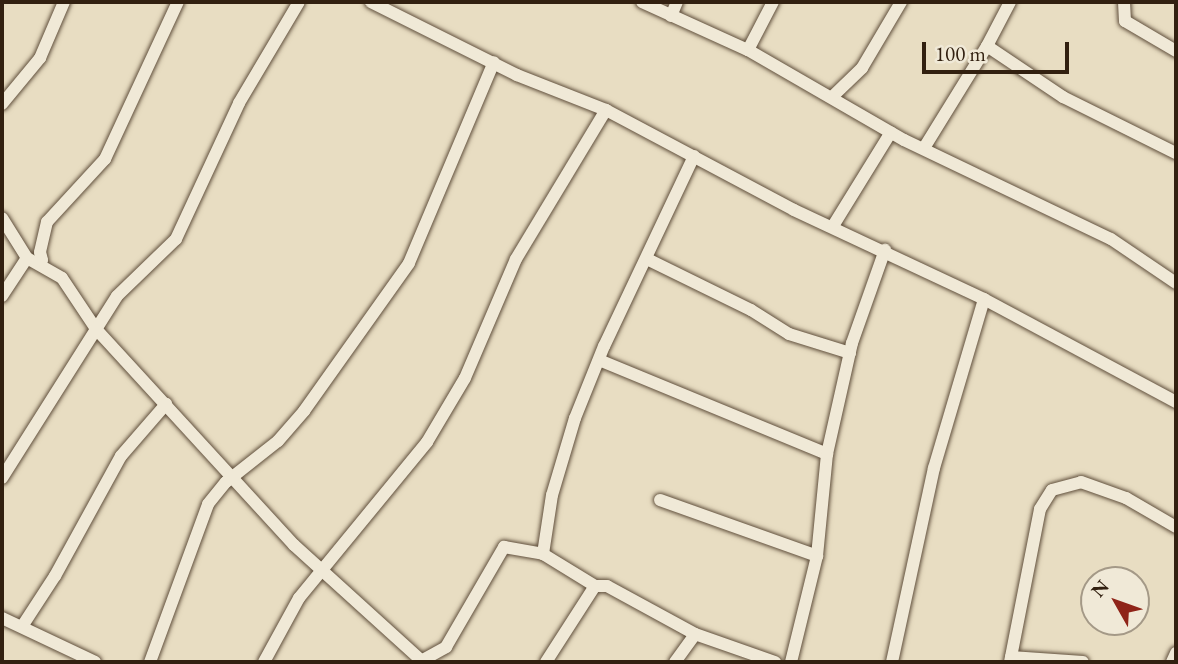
<!DOCTYPE html>
<html>
<head>
<meta charset="utf-8">
<style>
  body { margin:0 }
  #map { position:relative; width:1178px; height:664px; overflow:hidden; background:#e8ddc2; font-family:"EB Garamond",serif }
  div>[style] { position:absolute }
  .roads { filter:drop-shadow(0 0 2px #604f3c) drop-shadow(0 0 2px #604f3c) }
  .minor>* { height:12px; margin:-6px; padding:0 6px; transform-origin:6px; border-radius:6px; background:#f0e9d7 }
  span { translate:-50% -50%; white-space:nowrap; text-align:center; line-height:1.15; -webkit-text-stroke:5px #f0e9d7; paint-order:stroke }
  .frame { position:absolute; inset:0; border:4px solid #322010; pointer-events:none }
  .north { position:absolute; left:1080px; top:566px; width:70px; height:70px; box-sizing:border-box; background:#f0e9d7; border:2px solid #a49987; border-radius:50%; rotate:310deg; font-size:19px; font-weight:700; line-height:28px; text-align:center; color:#322010 }
  .north::after { content:''; display:block; margin:auto; width:24px; height:32px; background:#8f2418; clip-path:polygon(50% 0,100% 100%,50% 72%,0 100%) }
  .scale { position:absolute; left:922px; top:42px; width:147px; height:32px; box-sizing:border-box; border:4px solid #322010; border-top:0; padding-left:9px; font-size:21px; line-height:24px; white-space:nowrap; color:#322010; -webkit-text-stroke:5px #f0e9d7; paint-order:stroke }
</style>
</head>
<body>
<div id="map">
  <div class="roads">
    <div class="minor">
      <i style="left:371px;top:2px;width:163px;rotate:26.6deg"></i>
      <i style="left:517px;top:75px;width:96px;rotate:21.5deg"></i>
      <i style="left:606px;top:110px;width:213px;rotate:28deg"></i>
      <i style="left:794px;top:210px;width:210px;rotate:25.1deg"></i>
      <i style="left:984px;top:299px;width:218px;rotate:28.2deg"></i>
      <i style="left:642px;top:2px;width:116px;rotate:24.4deg"></i>
      <i style="left:748px;top:50px;width:180px;rotate:30deg"></i>
      <i style="left:904px;top:140px;width:229px;rotate:25.6deg"></i>
      <i style="left:1111px;top:239px;width:78px;rotate:34.1deg"></i>
      <i style="left:1124px;top:2px;width:19px;rotate:87deg"></i>
      <i style="left:1125px;top:21px;width:59px;rotate:30.5deg"></i>
      <i style="left:671px;top:16px;width:15px;rotate:-67deg"></i>
      <i style="left:987px;top:46px;width:50px;rotate:-62.4deg"></i>
      <i style="left:748px;top:50px;width:54px;rotate:-62.5deg"></i>
      <i style="left:832px;top:97px;width:42px;rotate:-44deg"></i>
      <i style="left:862px;top:68px;width:77px;rotate:-59.4deg"></i>
      <i style="left:2px;top:104px;width:60px;rotate:-50.4deg"></i>
      <i style="left:40px;top:58px;width:61px;rotate:-66.8deg"></i>
      <i style="left:924px;top:148px;width:120px;rotate:-58.3deg"></i>
      <i style="left:987px;top:46px;width:92px;rotate:33.9deg"></i>
      <i style="left:1063px;top:97px;width:126px;rotate:26.4deg"></i>
      <i style="left:694px;top:156px;width:210px;rotate:115.3deg"></i>
      <i style="left:604px;top:346px;width:78px;rotate:111.9deg"></i>
      <i style="left:575px;top:418px;width:80px;rotate:106.6deg"></i>
      <i style="left:552px;top:495px;width:60px;rotate:98.7deg"></i>
      <i style="left:543px;top:554px;width:61px;rotate:31.6deg"></i>
      <i style="left:595px;top:586px;width:12px"></i>
      <i style="left:607px;top:586px;width:100px;rotate:28.6deg"></i>
      <i style="left:695px;top:634px;width:85px;rotate:19.3deg"></i>
      <i style="left:2px;top:218px;width:47px;rotate:58deg"></i>
      <i style="left:27px;top:258px;width:40px;rotate:29.7deg"></i>
      <i style="left:62px;top:278px;width:61px;rotate:56.3deg"></i>
      <i style="left:96px;top:329px;width:293px;rotate:47.5deg"></i>
      <i style="left:294px;top:545px;width:174px;rotate:42.2deg"></i>
      <i style="left:833px;top:226px;width:110px;rotate:-58.3deg"></i>
      <i style="left:647px;top:259px;width:116px;rotate:26.1deg"></i>
      <i style="left:751px;top:310px;width:45px;rotate:32.3deg"></i>
      <i style="left:789px;top:334px;width:64px;rotate:17.3deg"></i>
      <i style="left:38px;top:261px;width:4px;rotate:-14deg"></i>
      <i style="left:42px;top:260px;width:8px;rotate:-104deg"></i>
      <i style="left:40px;top:252px;width:31px;rotate:-77deg"></i>
      <i style="left:47px;top:222px;width:86px;rotate:-47.4deg"></i>
      <i style="left:105px;top:159px;width:173px;rotate:-65.1deg"></i>
      <i style="left:2px;top:296px;width:45px;rotate:-56.7deg"></i>
      <i style="left:599px;top:360px;width:247px;rotate:22.4deg"></i>
      <i style="left:2px;top:478px;width:215px;rotate:-57.7deg"></i>
      <i style="left:117px;top:296px;width:82px;rotate:-44deg"></i>
      <i style="left:176px;top:239px;width:150px;rotate:-65.1deg"></i>
      <i style="left:239px;top:103px;width:117px;rotate:-59.3deg"></i>
      <i style="left:660px;top:500px;width:167px;rotate:19.6deg"></i>
      <i style="left:2px;top:618px;width:103px;rotate:25.3deg"></i>
      <i style="left:23px;top:625px;width:59px;rotate:-56.9deg"></i>
      <i style="left:55px;top:576px;width:137px;rotate:-61.2deg"></i>
      <i style="left:121px;top:456px;width:69px;rotate:-49.1deg"></i>
      <i style="left:1011px;top:657px;width:72px;rotate:4deg"></i>
      <i style="left:421px;top:661px;width:29px;rotate:-29deg"></i>
      <i style="left:446px;top:647px;width:116px;rotate:-59.9deg"></i>
      <i style="left:504px;top:547px;width:40px;rotate:10deg"></i>
      <i style="left:150px;top:662px;width:168px;rotate:-69.8deg"></i>
      <i style="left:208px;top:504px;width:28px;rotate:-51deg"></i>
      <i style="left:226px;top:482px;width:66px;rotate:-38.3deg"></i>
      <i style="left:278px;top:441px;width:40px;rotate:-49deg"></i>
      <i style="left:304px;top:411px;width:181px;rotate:-54.6deg"></i>
      <i style="left:409px;top:263px;width:218px;rotate:-67.1deg"></i>
      <i style="left:264px;top:662px;width:73px;rotate:-61.3deg"></i>
      <i style="left:299px;top:598px;width:202px;rotate:-50.6deg"></i>
      <i style="left:427px;top:442px;width:74px;rotate:-59.3deg"></i>
      <i style="left:465px;top:378px;width:129px;rotate:-66.8deg"></i>
      <i style="left:516px;top:259px;width:174px;rotate:-58.9deg"></i>
      <i style="left:546px;top:662px;width:90px;rotate:-57.2deg"></i>
      <i style="left:675px;top:662px;width:34px;rotate:-54deg"></i>
      <i style="left:791px;top:662px;width:109px;rotate:-76.2deg"></i>
      <i style="left:817px;top:556px;width:102px;rotate:-84.4deg"></i>
      <i style="left:827px;top:454px;width:114px;rotate:-77.3deg"></i>
      <i style="left:852px;top:343px;width:99px;rotate:-70.5deg"></i>
      <i style="left:892px;top:662px;width:198px;rotate:-77.8deg"></i>
      <i style="left:934px;top:468px;width:176px;rotate:-73.5deg"></i>
      <i style="left:1010px;top:662px;width:156px;rotate:-78.9deg"></i>
      <i style="left:1040px;top:509px;width:22px;rotate:-58deg"></i>
      <i style="left:1052px;top:490px;width:30px;rotate:-15deg"></i>
      <i style="left:1081px;top:482px;width:48px;rotate:19.6deg"></i>
      <i style="left:1126px;top:498px;width:58px;rotate:30.1deg"></i>
      <i style="left:1172px;top:662px;width:10px;rotate:-66deg"></i>
    </div>
  </div>
  <div class="frame"></div>
  <div class="north">N</div>
  <div class="scale">100 m</div>
</div>
</body>
</html>
